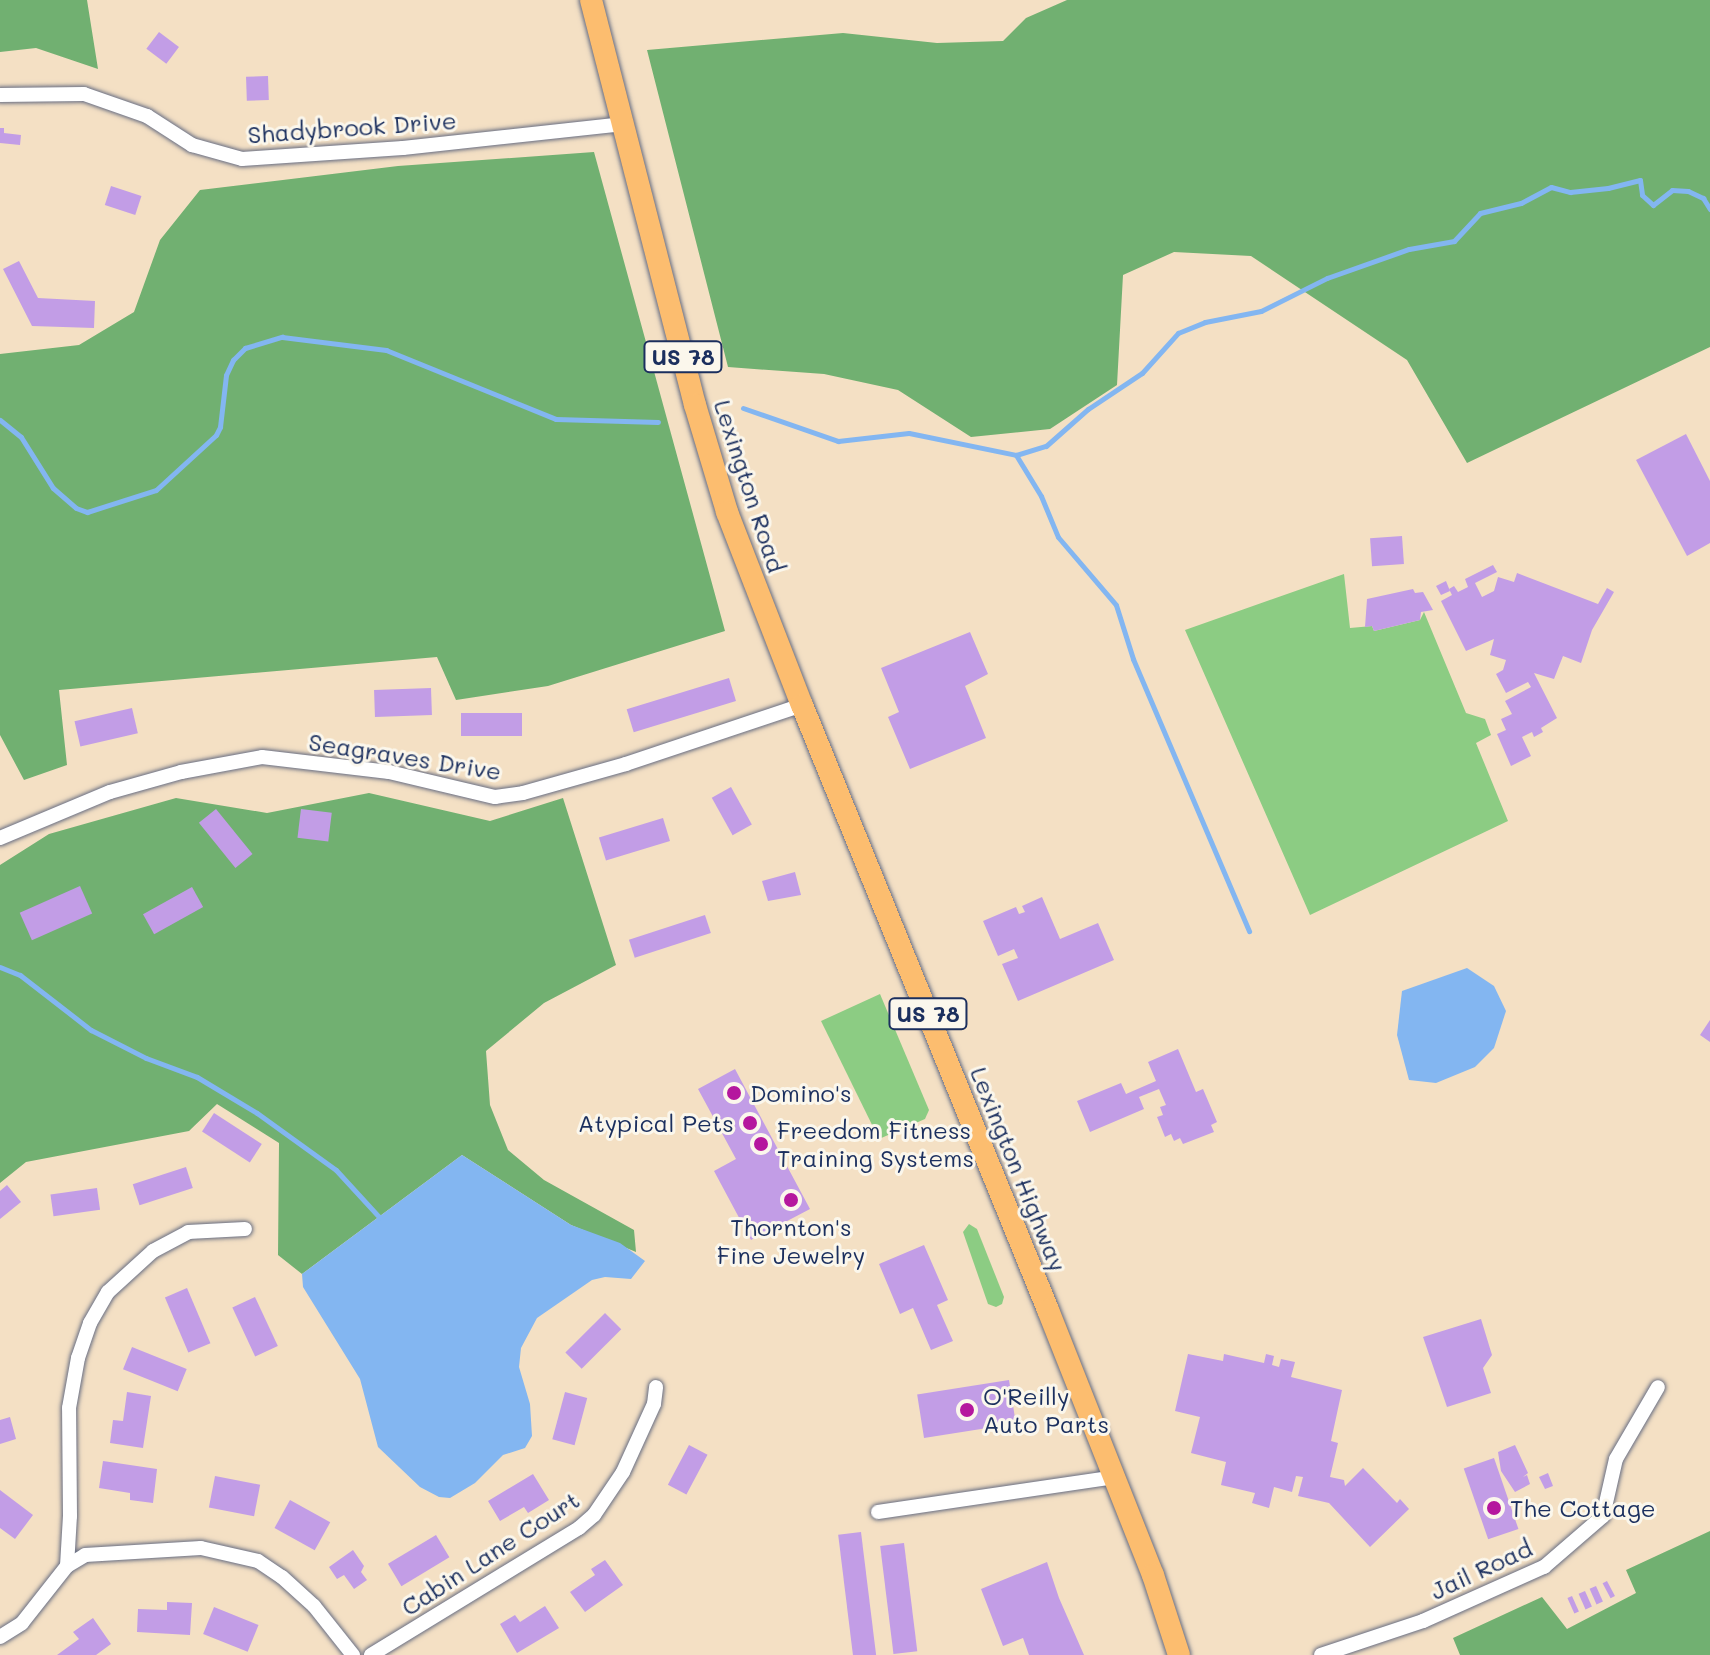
<!DOCTYPE html>
<html>
<head>
<meta charset="utf-8">
<style>
  body { margin:0 }
  #map { position:relative; width:1710px; height:1655px; overflow:hidden; background:#f4e0c4; font-family:Mali,sans-serif }
  div>[style] { position:absolute }
  .green>* { inset:0; background:#8ccc83 }
  .forest>* { inset:0; background:#71b071 }
  .water>* { inset:0; background:#83b6f1 }
  .stream>* { height:5px; margin:-2.5px; padding:0 2.5px; transform-origin:2.5px; border-radius:2.5px; background:#83b6f1 }
  .building>* { inset:0; background:#c29de6; transform-origin:0 0 }
  .roads { filter:drop-shadow(0 0 2px #676d82) drop-shadow(0 0 2px #676d82) }
  .minor>* { height:14px; margin:-7px; padding:0 7px; transform-origin:7px; border-radius:7px; background:#fff }
  .trunk>* { height:22px; margin:-11px; padding:0 11px; transform-origin:11px; border-radius:11px; background:#fcbd6f }
  .dots>* { width:22px; height:22px; translate:-50% -50%; box-sizing:border-box; border:4px solid #fbf7ec; border-radius:50% }
  span { translate:-50% -50%; white-space:nowrap; text-align:center; line-height:1.15; -webkit-text-stroke:6px #fbf7ec; paint-order:stroke }
  .shield-label span { padding:2px 6px; background:#fbf7ec; border:2px solid; border-radius:6px; -webkit-text-stroke-width:0 }
  .shield-label { font-size:22px; color:#1b2f5e; font-weight:700 }
  .street-label { font-size:24px; color:#1b2f5e }
  .poi-label { font-size:24px; color:#1b2f5e }
  .left { translate:0 -50%; text-align:left }
  .right { translate:-100% -50%; text-align:right }
</style>
</head>
<body>
<div id="map">
  <div class="green">
    <i style="clip-path:polygon(1344px 574px,1350px 628px,1372px 626px,1374px 631px,1420px 620px,1424px 612px,1466px 713px,1485px 719px,1491px 735px,1476px 743px,1508px 821px,1310px 915px,1185px 630px)"></i>
    <i style="clip-path:polygon(880px 994px,929px 1110px,925px 1119px,879px 1139px,821px 1021px)"></i>
    <i style="clip-path:polygon(969px 1224px,977px 1229px,1004px 1297px,1002px 1304px,996px 1307px,988px 1304px,963px 1232px)"></i>
  </div>
  <div class="forest">
    <i style="clip-path:polygon(0 0,87px 0,98px 69px,36px 48px,0 52px)"></i>
    <i style="clip-path:polygon(1067px 0,1710px 0,1710px 347px,1467px 463px,1407px 360px,1251px 256px,1174px 252px,1123px 275px,1117px 385px,1050px 429px,971px 437px,898px 390px,824px 374px,728px 367px,647px 50px,843px 33px,937px 43px,1003px 41px,1026px 18px)"></i>
    <i style="clip-path:polygon(594px 152px,725px 631px,548px 686px,456px 700px,437px 657px,59px 690px,67px 765px,24px 780px,0 735px,0 354px,79px 345px,134px 312px,160px 240px,200px 190px,398px 166px)"></i>
    <i style="clip-path:polygon(369px 793px,490px 821px,563px 798px,616px 965px,544px 1003px,486px 1051px,490px 1105px,508px 1150px,544px 1180px,634px 1230px,636px 1252px,571px 1225px,462px 1155px,302px 1274px,278px 1255px,279px 1143px,217px 1104px,189px 1131px,26px 1162px,0 1183px,0 865px,49px 834px,176px 798px,267px 813px)"></i>
    <i style="clip-path:polygon(1710px 1531px,1710px 1655px,1460px 1655px,1453px 1638px,1542px 1597px,1567px 1629px,1636px 1593px,1626px 1570px)"></i>
  </div>
  <div class="water">
    <i style="clip-path:polygon(1467px 968px,1494px 986px,1506px 1011px,1494px 1048px,1475px 1067px,1436px 1083px,1409px 1080px,1397px 1035px,1402px 991px)"></i>
    <i style="clip-path:polygon(462px 1155px,571px 1225px,620px 1243px,645px 1261px,631px 1279px,605px 1277px,592px 1280px,537px 1318px,521px 1348px,519px 1367px,530px 1404px,532px 1436px,525px 1448px,503px 1455px,475px 1483px,450px 1498px,439px 1497px,420px 1487px,378px 1447px,360px 1379px,303px 1287px,302px 1274px)"></i>
  </div>
  <div class="stream">
    <i style="left:743px;top:408px;width:101px;rotate:19.2deg"></i>
    <i style="left:838px;top:441px;width:71px;rotate:-6.4deg"></i>
    <i style="left:909px;top:433px;width:109px;rotate:11.6deg"></i>
    <i style="left:1016px;top:455px;width:48px;rotate:58.6deg"></i>
    <i style="left:1041px;top:496px;width:44px;rotate:67.5deg"></i>
    <i style="left:1058px;top:537px;width:89px;rotate:49.5deg"></i>
    <i style="left:1116px;top:605px;width:57px;rotate:72.5deg"></i>
    <i style="left:1133px;top:659px;width:296px;rotate:66.9deg"></i>
    <i style="left:0;top:420px;width:27px;rotate:39deg"></i>
    <i style="left:21px;top:437px;width:60px;rotate:57.9deg"></i>
    <i style="left:53px;top:488px;width:30px;rotate:41deg"></i>
    <i style="left:76px;top:508px;width:12px;rotate:20deg"></i>
    <i style="left:87px;top:512px;width:72px;rotate:-17.7deg"></i>
    <i style="left:156px;top:490px;width:81px;rotate:-42.5deg"></i>
    <i style="left:216px;top:435px;width:9px;rotate:-63deg"></i>
    <i style="left:220px;top:427px;width:52px;rotate:-83.4deg"></i>
    <i style="left:226px;top:375px;width:17px;rotate:-65deg"></i>
    <i style="left:233px;top:360px;width:17px;rotate:-45deg"></i>
    <i style="left:245px;top:348px;width:39px;rotate:-17deg"></i>
    <i style="left:282px;top:337px;width:105px;rotate:7.1deg"></i>
    <i style="left:386px;top:350px;width:183px;rotate:22.1deg"></i>
    <i style="left:556px;top:419px;width:102px;rotate:1.7deg"></i>
    <i style="left:1016px;top:455px;width:31px;rotate:-17deg"></i>
    <i style="left:1046px;top:446px;width:56px;rotate:-41.4deg"></i>
    <i style="left:1088px;top:409px;width:65px;rotate:-33.7deg"></i>
    <i style="left:1142px;top:373px;width:54px;rotate:-48deg"></i>
    <i style="left:1178px;top:333px;width:29px;rotate:-22deg"></i>
    <i style="left:1205px;top:322px;width:57px;rotate:-11.1deg"></i>
    <i style="left:1261px;top:311px;width:74px;rotate:-26.6deg"></i>
    <i style="left:1327px;top:278px;width:87px;rotate:-19.5deg"></i>
    <i style="left:1409px;top:249px;width:46px;rotate:-10.1deg"></i>
    <i style="left:1454px;top:241px;width:38px;rotate:-47deg"></i>
    <i style="left:1480px;top:213px;width:42px;rotate:-13.7deg"></i>
    <i style="left:1521px;top:203px;width:34px;rotate:-28deg"></i>
    <i style="left:1551px;top:187px;width:20px;rotate:15deg"></i>
    <i style="left:1570px;top:192px;width:38px;rotate:-6deg"></i>
    <i style="left:1608px;top:188px;width:33px;rotate:-14deg"></i>
    <i style="left:1640px;top:180px;width:15px;rotate:82deg"></i>
    <i style="left:1642px;top:195px;width:15px;rotate:42deg"></i>
    <i style="left:1653px;top:205px;width:24px;rotate:-38deg"></i>
    <i style="left:1672px;top:190px;width:16px;rotate:4deg"></i>
    <i style="left:1688px;top:191px;width:17px;rotate:25deg"></i>
    <i style="left:1703px;top:198px;width:13px;rotate:58deg"></i>
    <i style="left:0;top:967px;width:22px;rotate:22deg"></i>
    <i style="left:20px;top:975px;width:90px;rotate:37.8deg"></i>
    <i style="left:91px;top:1030px;width:62px;rotate:27deg"></i>
    <i style="left:146px;top:1058px;width:54px;rotate:20.4deg"></i>
    <i style="left:197px;top:1077px;width:70px;rotate:31deg"></i>
    <i style="left:257px;top:1113px;width:97px;rotate:35.8deg"></i>
    <i style="left:336px;top:1170px;width:64px;rotate:47.5deg"></i>
  </div>
  <div class="building">
    <i style="left:159px;top:32px;width:25px;height:21px;rotate:37deg"></i>
    <i style="left:268px;top:76px;width:24px;height:22px;rotate:88deg"></i>
    <i style="clip-path:polygon(0 128px,4px 128px,4px 133px,21px 135px,20px 145px,0 143px)"></i>
    <i style="left:111px;top:186px;width:32px;height:20px;rotate:18deg"></i>
    <i style="clip-path:polygon(19px 261px,38px 298px,95px 301px,94px 328px,32px 326px,3px 269px)"></i>
    <i style="clip-path:polygon(1686px 434px,1710px 481px,1710px 543px,1687px 556px,1636px 460px)"></i>
    <i style="left:1402px;top:536px;width:28px;height:32px;rotate:86deg"></i>
    <i style="clip-path:polygon(1493px 565px,1497px 572px,1475px 583px,1482px 597px,1494px 591px,1498px 577px,1514px 582px,1517px 573px,1598px 604px,1607px 588px,1614px 592px,1592px 630px,1581px 663px,1563px 656px,1554px 679px,1534px 673px,1557px 718px,1541px 728px,1543px 732px,1534px 737px,1532px 732px,1522px 737px,1531px 756px,1511px 766px,1497px 734px,1506px 730px,1501px 719px,1512px 714px,1505px 701px,1531px 687px,1528px 682px,1506px 693px,1496px 674px,1503px 670px,1506px 660px,1490px 655px,1494px 639px,1466px 651px,1441px 601px,1452px 595px,1449px 589px,1454px 586px,1458px 592px,1468px 587px,1465px 579px)"></i>
    <i style="clip-path:polygon(1446px 581px,1450px 591px,1441px 595px,1436px 586px)"></i>
    <i style="clip-path:polygon(1413px 589px,1415px 593px,1423px 592px,1433px 610px,1421px 612px,1420px 620px,1374px 631px,1372px 626px,1365px 627px,1367px 599px)"></i>
    <i style="clip-path:polygon(970px 632px,988px 674px,965px 686px,986px 738px,910px 769px,888px 717px,899px 712px,881px 668px)"></i>
    <i style="left:729px;top:678px;width:24px;height:107px;rotate:73deg"></i>
    <i style="left:431px;top:688px;width:27px;height:57px;rotate:88deg"></i>
    <i style="left:132px;top:708px;width:26px;height:59px;rotate:77deg"></i>
    <i style="left:461px;top:713px;width:61px;height:23px"></i>
    <i style="left:731px;top:787px;width:43px;height:22px;rotate:61deg"></i>
    <i style="left:216px;top:809px;width:58px;height:22px;rotate:51deg"></i>
    <i style="left:301px;top:809px;width:31px;height:29px;rotate:7deg"></i>
    <i style="left:663px;top:818px;width:24px;height:67px;rotate:73deg"></i>
    <i style="clip-path:polygon(795px 872px,801px 895px,768px 901px,762px 881px)"></i>
    <i style="left:80px;top:886px;width:30px;height:66px;rotate:66deg"></i>
    <i style="left:192px;top:887px;width:23px;height:56px;rotate:61deg"></i>
    <i style="clip-path:polygon(1042px 897px,1060px 939px,1098px 923px,1114px 960px,1018px 1001px,1002px 964px,1018px 958px,1014px 949px,998px 956px,983px 921px,1016px 907px,1019px 914px,1025px 912px,1022px 906px)"></i>
    <i style="left:705px;top:915px;width:19px;height:80px;rotate:72deg"></i>
    <i style="clip-path:polygon(1710px 1020px,1710px 1042px,1700px 1035px)"></i>
    <i style="clip-path:polygon(1178px 1049px,1196px 1092px,1203px 1089px,1217px 1122px,1211px 1125px,1214px 1132px,1183px 1144px,1180px 1138px,1174px 1141px,1171px 1134px,1165px 1137px,1157px 1117px,1163px 1115px,1160px 1107px,1166px 1105px,1159px 1089px,1139px 1097px,1144px 1109px,1090px 1132px,1077px 1101px,1121px 1083px,1126px 1094px,1156px 1081px,1148px 1062px)"></i>
    <i style="clip-path:polygon(735px 1069px,810px 1209px,751px 1240px,714px 1171px,736px 1159px,698px 1089px)"></i>
    <i style="left:214px;top:1113px;width:57px;height:22px;rotate:33deg"></i>
    <i style="left:186px;top:1167px;width:22px;height:56px;rotate:72deg"></i>
    <i style="clip-path:polygon(7px 1185px,21px 1202px,0 1219px,0 1191px)"></i>
    <i style="left:97px;top:1188px;width:22px;height:47px;rotate:82deg"></i>
    <i style="clip-path:polygon(924px 1245px,948px 1300px,937px 1305px,953px 1341px,931px 1350px,913px 1308px,900px 1314px,879px 1264px)"></i>
    <i style="left:187px;top:1288px;width:60px;height:24px;rotate:67deg"></i>
    <i style="left:255px;top:1297px;width:54px;height:25px;rotate:65deg"></i>
    <i style="left:605px;top:1313px;width:23px;height:56px;rotate:45deg"></i>
    <i style="clip-path:polygon(1481px 1319px,1492px 1355px,1483px 1368px,1491px 1393px,1447px 1407px,1423px 1337px)"></i>
    <i style="left:132px;top:1347px;width:59px;height:24px;rotate:22deg"></i>
    <i style="clip-path:polygon(1188px 1354px,1223px 1361px,1224px 1354px,1264px 1363px,1266px 1354px,1274px 1356px,1272px 1365px,1279px 1367px,1281px 1359px,1295px 1362px,1291px 1377px,1342px 1390px,1331px 1441px,1338px 1443px,1330px 1477px,1344px 1480px,1345px 1486px,1363px 1468px,1397px 1503px,1400px 1499px,1409px 1509px,1370px 1547px,1329px 1503px,1298px 1496px,1303px 1477px,1296px 1476px,1292px 1492px,1274px 1487px,1269px 1508px,1252px 1503px,1255px 1493px,1221px 1485px,1226px 1462px,1191px 1453px,1200px 1417px,1175px 1411px)"></i>
    <i style="left:1009px;top:1380px;width:44px;height:93px;rotate:81deg"></i>
    <i style="clip-path:polygon(127px 1392px,151px 1396px,143px 1448px,110px 1443px,113px 1420px,123px 1421px)"></i>
    <i style="left:565px;top:1392px;width:23px;height:49px;rotate:15deg"></i>
    <i style="clip-path:polygon(10px 1417px,16px 1439px,0 1444px,0 1420px)"></i>
    <i style="left:689px;top:1445px;width:21px;height:45px;rotate:28deg"></i>
    <i style="clip-path:polygon(1515px 1445px,1528px 1473px,1523px 1477px,1527px 1475px,1530px 1484px,1515px 1492px,1501px 1471px,1498px 1452px)"></i>
    <i style="left:1494px;top:1458px;width:75px;height:32px;rotate:71deg"></i>
    <i style="clip-path:polygon(103px 1461px,157px 1469px,153px 1503px,130px 1500px,130px 1493px,99px 1488px)"></i>
    <i style="clip-path:polygon(1548px 1473px,1553px 1486px,1545px 1489px,1539px 1477px)"></i>
    <i style="clip-path:polygon(533px 1474px,549px 1500px,528px 1513px,524px 1507px,500px 1521px,488px 1501px)"></i>
    <i style="left:215px;top:1476px;width:46px;height:32px;rotate:11deg"></i>
    <i style="clip-path:polygon(0 1490px,33px 1515px,15px 1539px,0 1528px)"></i>
    <i style="left:290px;top:1500px;width:46px;height:32px;rotate:29deg"></i>
    <i style="left:861px;top:1532px;width:124px;height:23px;rotate:83deg"></i>
    <i style="left:436px;top:1535px;width:26px;height:56px;rotate:59deg"></i>
    <i style="left:904px;top:1543px;width:109px;height:24px;rotate:83deg"></i>
    <i style="clip-path:polygon(353px 1550px,364px 1566px,361px 1572px,367px 1580px,354px 1589px,344px 1575px,337px 1579px,329px 1567px)"></i>
    <i style="clip-path:polygon(605px 1560px,623px 1585px,585px 1612px,570px 1592px,595px 1575px,591px 1569px)"></i>
    <i style="clip-path:polygon(1047px 1562px,1059px 1598px,1084px 1655px,1029px 1655px,1023px 1638px,1003px 1646px,981px 1589px)"></i>
    <i style="left:1607px;top:1581px;width:17px;height:5px;rotate:62deg"></i>
    <i style="left:1596px;top:1586px;width:17px;height:7px;rotate:66deg"></i>
    <i style="left:1585px;top:1591px;width:17px;height:7px;rotate:66deg"></i>
    <i style="left:1572px;top:1596px;width:17px;height:5px;rotate:66deg"></i>
    <i style="clip-path:polygon(167px 1602px,192px 1603px,190px 1635px,137px 1632px,138px 1609px,167px 1610px)"></i>
    <i style="clip-path:polygon(545px 1606px,559px 1628px,517px 1653px,500px 1624px,515px 1615px,520px 1622px)"></i>
    <i style="left:214px;top:1607px;width:48px;height:29px;rotate:22deg"></i>
    <i style="clip-path:polygon(93px 1618px,111px 1644px,96px 1655px,57px 1655px,79px 1639px,73px 1632px)"></i>
  </div>
  <div class="roads">
    <div class="minor">
      <i style="left:0;top:95px;width:84px;rotate:-0.7deg"></i>
      <i style="left:84px;top:94px;width:67px;rotate:19.2deg"></i>
      <i style="left:147px;top:116px;width:54px;rotate:32.8deg"></i>
      <i style="left:192px;top:145px;width:52px;rotate:15.6deg"></i>
      <i style="left:242px;top:159px;width:161px;rotate:-3.9deg"></i>
      <i style="left:403px;top:148px;width:222px;rotate:-6.2deg"></i>
      <i style="left:0;top:838px;width:119px;rotate:-22.7deg"></i>
      <i style="left:110px;top:792px;width:74px;rotate:-15.7deg"></i>
      <i style="left:181px;top:772px;width:82px;rotate:-10.5deg"></i>
      <i style="left:262px;top:757px;width:128px;rotate:6.7deg"></i>
      <i style="left:389px;top:772px;width:109px;rotate:13.3deg"></i>
      <i style="left:495px;top:797px;width:28px;rotate:-8deg"></i>
      <i style="left:523px;top:793px;width:107px;rotate:-15.7deg"></i>
      <i style="left:626px;top:764px;width:186px;rotate:-18.5deg"></i>
      <i style="left:878px;top:1512px;width:239px;rotate:-8.4deg"></i>
      <i style="left:67px;top:1566px;width:50px;rotate:-86.6deg"></i>
      <i style="left:70px;top:1516px;width:108px;rotate:-90.5deg"></i>
      <i style="left:69px;top:1408px;width:51px;rotate:-79.8deg"></i>
      <i style="left:78px;top:1358px;width:37px;rotate:-71deg"></i>
      <i style="left:90px;top:1323px;width:36px;rotate:-60deg"></i>
      <i style="left:108px;top:1292px;width:61px;rotate:-42.3deg"></i>
      <i style="left:153px;top:1251px;width:40px;rotate:-28deg"></i>
      <i style="left:188px;top:1232px;width:57px;rotate:-3deg"></i>
      <i style="left:0;top:1637px;width:26px;rotate:-32deg"></i>
      <i style="left:22px;top:1623px;width:73px;rotate:-51.7deg"></i>
      <i style="left:67px;top:1566px;width:21px;rotate:-31deg"></i>
      <i style="left:85px;top:1555px;width:116px;rotate:-3.5deg"></i>
      <i style="left:201px;top:1548px;width:58px;rotate:12.8deg"></i>
      <i style="left:258px;top:1561px;width:29px;rotate:34deg"></i>
      <i style="left:282px;top:1577px;width:43px;rotate:42.2deg"></i>
      <i style="left:314px;top:1606px;width:63px;rotate:51.5deg"></i>
      <i style="left:371px;top:1655px;width:244px;rotate:-31.4deg"></i>
      <i style="left:579px;top:1528px;width:20px;rotate:-41deg"></i>
      <i style="left:594px;top:1515px;width:52px;rotate:-56deg"></i>
      <i style="left:623px;top:1472px;width:75px;rotate:-65.5deg"></i>
      <i style="left:654px;top:1404px;width:17px;rotate:-83deg"></i>
      <i style="left:1321px;top:1655px;width:108px;rotate:-18.4deg"></i>
      <i style="left:1423px;top:1621px;width:133px;rotate:-24.1deg"></i>
      <i style="left:1544px;top:1567px;width:78px;rotate:-40.8deg"></i>
      <i style="left:1603px;top:1516px;width:58px;rotate:-77.2deg"></i>
      <i style="left:1616px;top:1459px;width:83px;rotate:-59.7deg"></i>
    </div>
    <div class="trunk">
      <i style="left:591px;top:0;width:418px;rotate:75.6deg"></i>
      <i style="left:695px;top:405px;width:112px;rotate:73.3deg"></i>
      <i style="left:727px;top:512px;width:207px;rotate:68.8deg"></i>
      <i style="left:802px;top:705px;width:653px;rotate:67.87deg"></i>
      <i style="left:1048px;top:1310px;width:285px;rotate:68.4deg"></i>
      <i style="left:1153px;top:1575px;width:84px;rotate:72deg"></i>
    </div>
  </div>
  <div class="dots">
    <i style="left:734px;top:1093px;background:#b5179e"></i>
    <i style="left:750px;top:1123px;background:#b5179e"></i>
    <i style="left:761px;top:1144px;background:#b5179e"></i>
    <i style="left:791px;top:1200px;background:#b5179e"></i>
    <i style="left:967px;top:1410px;background:#b5179e"></i>
    <i style="left:1494px;top:1508px;background:#b5179e"></i>
  </div>
  <div class="shield-label">
    <span style="left:683px;top:357px">US 78</span>
    <span style="left:928px;top:1014px">US 78</span>
  </div>
  <div class="street-label">
    <span style="left:352px;top:127px;rotate:-4deg">Shadybrook Drive</span>
    <span style="left:750px;top:486px;rotate:72deg">Lexington Road</span>
    <span style="left:405px;top:756px;rotate:9deg">Seagraves Drive</span>
    <span style="left:1019px;top:1169px;rotate:68deg">Lexington Highway</span>
    <span style="left:490px;top:1553px;rotate:-33deg">Cabin Lane Court</span>
    <span style="left:1481px;top:1569px;rotate:-25deg">Jail Road</span>
  </div>
  <div class="poi-label">
    <span class="left" style="left:750px;top:1093px">Domino's</span>
    <span class="right" style="left:734px;top:1123px">Atypical Pets</span>
    <span class="left" style="left:777px;top:1144px">Freedom Fitness<br>Training Systems</span>
    <span style="left:791px;top:1241px">Thornton's<br>Fine Jewelry</span>
    <span class="left" style="left:983px;top:1410px">O'Reilly<br>Auto Parts</span>
    <span class="left" style="left:1510px;top:1508px">The Cottage</span>
  </div>
</div>
</body>
</html>
